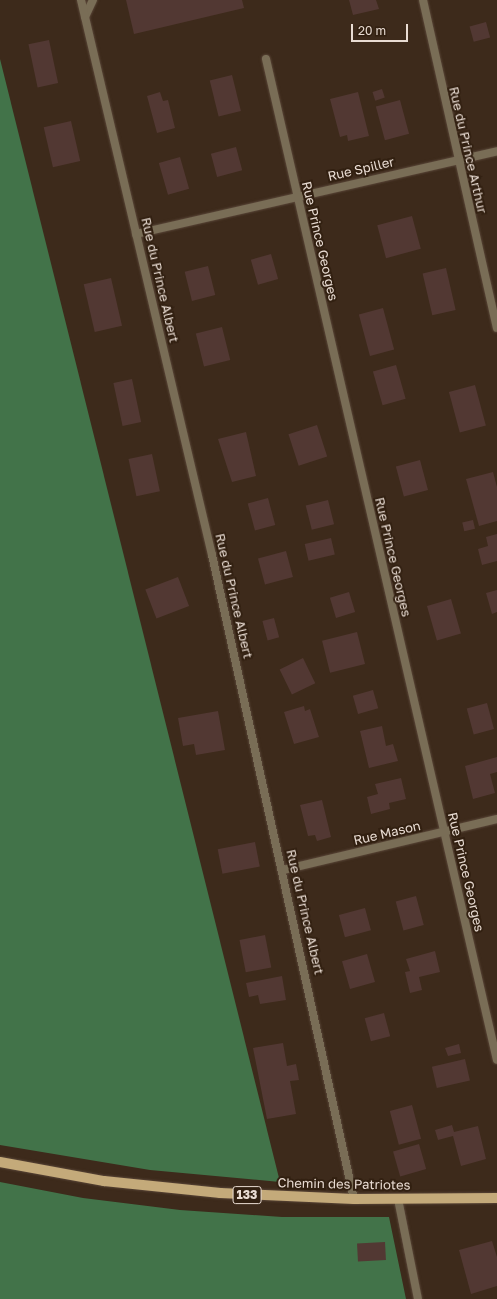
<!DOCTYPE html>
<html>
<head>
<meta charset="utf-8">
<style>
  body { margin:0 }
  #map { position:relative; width:497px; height:1299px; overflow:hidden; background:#3d2a1b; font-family:"Golos Text",sans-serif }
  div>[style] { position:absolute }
  .forest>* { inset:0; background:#427349 }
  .building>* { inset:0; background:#523833; transform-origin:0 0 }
  .roads { filter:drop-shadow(0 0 1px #594638) drop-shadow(0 0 1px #594638) }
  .lane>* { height:8px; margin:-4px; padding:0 4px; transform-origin:4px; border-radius:4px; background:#796d56 }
  .street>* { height:8px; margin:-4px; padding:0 4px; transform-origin:4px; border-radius:4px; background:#796d56 }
  .primary>* { height:10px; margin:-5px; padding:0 5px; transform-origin:5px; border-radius:5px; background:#c4aa7a }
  span { translate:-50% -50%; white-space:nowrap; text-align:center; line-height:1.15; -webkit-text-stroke:4px #322011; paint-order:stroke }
  .shield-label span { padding:1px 3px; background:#322011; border:1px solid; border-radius:3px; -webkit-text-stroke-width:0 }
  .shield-label { font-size:12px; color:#e9dcd3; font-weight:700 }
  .street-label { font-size:13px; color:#e9dcd3 }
  .scale { position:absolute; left:351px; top:24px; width:57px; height:18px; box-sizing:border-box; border:2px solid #e9dcd3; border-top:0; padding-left:5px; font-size:12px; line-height:14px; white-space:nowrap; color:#e9dcd3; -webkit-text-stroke:3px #322011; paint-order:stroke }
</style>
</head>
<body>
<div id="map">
  <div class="forest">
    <i style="clip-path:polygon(0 59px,280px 1182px,150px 1170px,0 1145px)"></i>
    <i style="clip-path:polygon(0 1182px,83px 1198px,180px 1210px,282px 1217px,389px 1217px,406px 1299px,0 1299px)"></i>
  </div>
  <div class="building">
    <i style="clip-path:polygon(126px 0,242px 0,244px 8px,134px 34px)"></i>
    <i style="clip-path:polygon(349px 0,376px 0,379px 9px,353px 15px)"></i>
    <i style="left:486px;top:22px;width:16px;height:17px;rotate:75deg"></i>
    <i style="left:49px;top:40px;width:44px;height:21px;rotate:78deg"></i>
    <i style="left:232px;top:75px;width:37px;height:23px;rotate:76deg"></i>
    <i style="left:382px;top:89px;width:9px;height:10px;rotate:72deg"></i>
    <i style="clip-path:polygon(160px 92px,163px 101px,168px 100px,175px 128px,157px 133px,147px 96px)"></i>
    <i style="clip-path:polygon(358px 92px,369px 136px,348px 141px,347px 135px,340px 137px,330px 99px)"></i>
    <i style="left:400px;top:100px;width:35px;height:25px;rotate:75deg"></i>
    <i style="left:71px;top:121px;width:41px;height:28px;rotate:77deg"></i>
    <i style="left:236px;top:147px;width:24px;height:26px;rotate:75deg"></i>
    <i style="left:180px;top:157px;width:33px;height:22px;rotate:74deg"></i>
    <i style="left:412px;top:216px;width:34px;height:36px;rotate:75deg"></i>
    <i style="left:271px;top:254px;width:26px;height:21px;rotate:74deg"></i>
    <i style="left:208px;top:266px;width:30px;height:24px;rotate:76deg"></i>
    <i style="left:446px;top:268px;width:43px;height:24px;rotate:77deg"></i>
    <i style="left:111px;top:278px;width:49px;height:28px;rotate:77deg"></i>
    <i style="left:383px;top:308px;width:43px;height:25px;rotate:75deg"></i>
    <i style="left:222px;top:327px;width:34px;height:27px;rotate:76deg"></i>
    <i style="left:396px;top:365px;width:35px;height:24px;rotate:74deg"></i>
    <i style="left:132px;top:379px;width:44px;height:19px;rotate:78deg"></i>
    <i style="left:475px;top:385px;width:42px;height:27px;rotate:75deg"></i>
    <i style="left:317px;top:425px;width:33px;height:30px;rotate:72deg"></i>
    <i style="clip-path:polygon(246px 432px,256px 476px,232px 482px,218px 439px)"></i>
    <i style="left:152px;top:454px;width:38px;height:24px;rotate:78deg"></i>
    <i style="left:420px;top:460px;width:31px;height:25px;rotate:75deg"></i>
    <i style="clip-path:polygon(493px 472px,497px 487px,497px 521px,479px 526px,466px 479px)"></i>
    <i style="left:268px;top:498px;width:28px;height:21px;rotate:75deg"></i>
    <i style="left:328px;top:500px;width:25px;height:23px;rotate:76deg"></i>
    <i style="left:473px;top:520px;width:9px;height:11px;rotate:77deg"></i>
    <i style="clip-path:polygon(497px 534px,497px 561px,482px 565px,478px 549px,488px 546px,486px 537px)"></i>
    <i style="left:331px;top:538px;width:17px;height:27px;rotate:77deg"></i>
    <i style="left:286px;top:551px;width:27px;height:29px;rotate:75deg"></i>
    <i style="left:178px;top:577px;width:31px;height:35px;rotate:69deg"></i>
    <i style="clip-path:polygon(497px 590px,497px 612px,492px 614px,486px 593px)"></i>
    <i style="left:349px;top:592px;width:21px;height:20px;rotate:73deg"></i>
    <i style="left:451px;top:599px;width:36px;height:25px;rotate:74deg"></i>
    <i style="left:274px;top:618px;width:20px;height:12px;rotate:75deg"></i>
    <i style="left:357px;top:632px;width:33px;height:36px;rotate:76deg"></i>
    <i style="left:303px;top:658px;width:28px;height:26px;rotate:64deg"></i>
    <i style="left:373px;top:690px;width:19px;height:21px;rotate:74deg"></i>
    <i style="left:487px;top:703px;width:27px;height:21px;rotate:75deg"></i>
    <i style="clip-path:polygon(304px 706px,305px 711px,310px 709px,319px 737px,294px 744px,284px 712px)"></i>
    <i style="clip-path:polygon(218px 711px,225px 750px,196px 755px,194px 744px,183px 746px,178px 718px)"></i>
    <i style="clip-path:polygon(382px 726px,386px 746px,393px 744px,398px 761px,369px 768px,360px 731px)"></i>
    <i style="clip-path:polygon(497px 757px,497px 772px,490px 774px,495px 793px,473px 799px,465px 766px)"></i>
    <i style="clip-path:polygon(401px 778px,406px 799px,389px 803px,390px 809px,371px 814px,367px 797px,378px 794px,375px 784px)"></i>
    <i style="clip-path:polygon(322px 800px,331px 837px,317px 841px,315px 835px,308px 836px,300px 805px)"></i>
    <i style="left:255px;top:842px;width:25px;height:38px;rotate:79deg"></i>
    <i style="left:416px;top:896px;width:30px;height:21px;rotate:75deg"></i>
    <i style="left:365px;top:908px;width:23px;height:27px;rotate:75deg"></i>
    <i style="left:265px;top:935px;width:33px;height:26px;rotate:79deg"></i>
    <i style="clip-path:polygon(435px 951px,440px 972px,419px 977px,422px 990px,410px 993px,405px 972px,410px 971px,406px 959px)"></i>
    <i style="left:367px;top:954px;width:29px;height:26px;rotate:74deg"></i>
    <i style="clip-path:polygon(282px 976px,286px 1000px,260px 1004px,258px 995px,249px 997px,246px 983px)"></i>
    <i style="left:384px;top:1013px;width:24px;height:20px;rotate:75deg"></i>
    <i style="clip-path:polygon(283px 1043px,287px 1066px,296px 1064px,299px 1080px,290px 1081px,296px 1114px,267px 1119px,253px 1048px)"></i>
    <i style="clip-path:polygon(459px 1044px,461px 1053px,448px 1056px,445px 1048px)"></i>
    <i style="left:465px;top:1059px;width:22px;height:34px;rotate:77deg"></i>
    <i style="left:412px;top:1105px;width:35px;height:23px;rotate:75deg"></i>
    <i style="clip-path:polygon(452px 1125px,454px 1132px,478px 1126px,486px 1159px,461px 1166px,453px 1136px,438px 1140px,435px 1130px)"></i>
    <i style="left:419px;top:1144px;width:26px;height:27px;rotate:74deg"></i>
    <i style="clip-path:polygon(492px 1241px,497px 1257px,497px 1286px,471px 1294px,459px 1250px)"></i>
    <i style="left:385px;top:1242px;width:18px;height:28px;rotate:87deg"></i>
  </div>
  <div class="roads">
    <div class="lane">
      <i style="left:85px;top:17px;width:19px;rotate:-65deg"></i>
    </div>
    <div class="street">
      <i style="left:81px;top:0;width:570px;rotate:76.72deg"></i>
      <i style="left:212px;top:555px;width:659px;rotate:77.57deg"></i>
      <i style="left:423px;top:0;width:336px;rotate:77.3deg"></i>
      <i style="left:266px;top:59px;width:1027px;rotate:77.01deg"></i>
      <i style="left:136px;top:234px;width:370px;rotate:-12.9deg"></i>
      <i style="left:283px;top:870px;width:220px;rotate:-13.4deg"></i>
      <i style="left:398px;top:1199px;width:102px;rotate:78.7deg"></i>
    </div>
    <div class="primary">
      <i style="left:0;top:1162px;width:106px;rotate:10.4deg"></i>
      <i style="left:104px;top:1181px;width:117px;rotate:5.9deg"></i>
      <i style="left:220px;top:1193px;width:134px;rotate:2.6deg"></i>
      <i style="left:354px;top:1199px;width:143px;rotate:-0.4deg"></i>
    </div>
  </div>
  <div class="shield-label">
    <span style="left:247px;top:1195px">133</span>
  </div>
  <div class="street-label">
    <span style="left:468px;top:150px;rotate:77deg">Rue du Prince Arthur</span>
    <span style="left:361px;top:169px;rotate:-13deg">Rue Spiller</span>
    <span style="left:320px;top:241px;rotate:77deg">Rue Prince Georges</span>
    <span style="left:160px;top:280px;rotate:77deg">Rue du Prince Albert</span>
    <span style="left:393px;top:557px;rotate:77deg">Rue Prince Georges</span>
    <span style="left:234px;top:596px;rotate:77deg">Rue du Prince Albert</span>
    <span style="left:387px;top:833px;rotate:-13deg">Rue Mason</span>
    <span style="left:466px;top:872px;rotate:77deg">Rue Prince Georges</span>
    <span style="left:305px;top:912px;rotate:77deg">Rue du Prince Albert</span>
    <span style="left:344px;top:1184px;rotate:1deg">Chemin des Patriotes</span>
  </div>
  <div class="scale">20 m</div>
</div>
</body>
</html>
